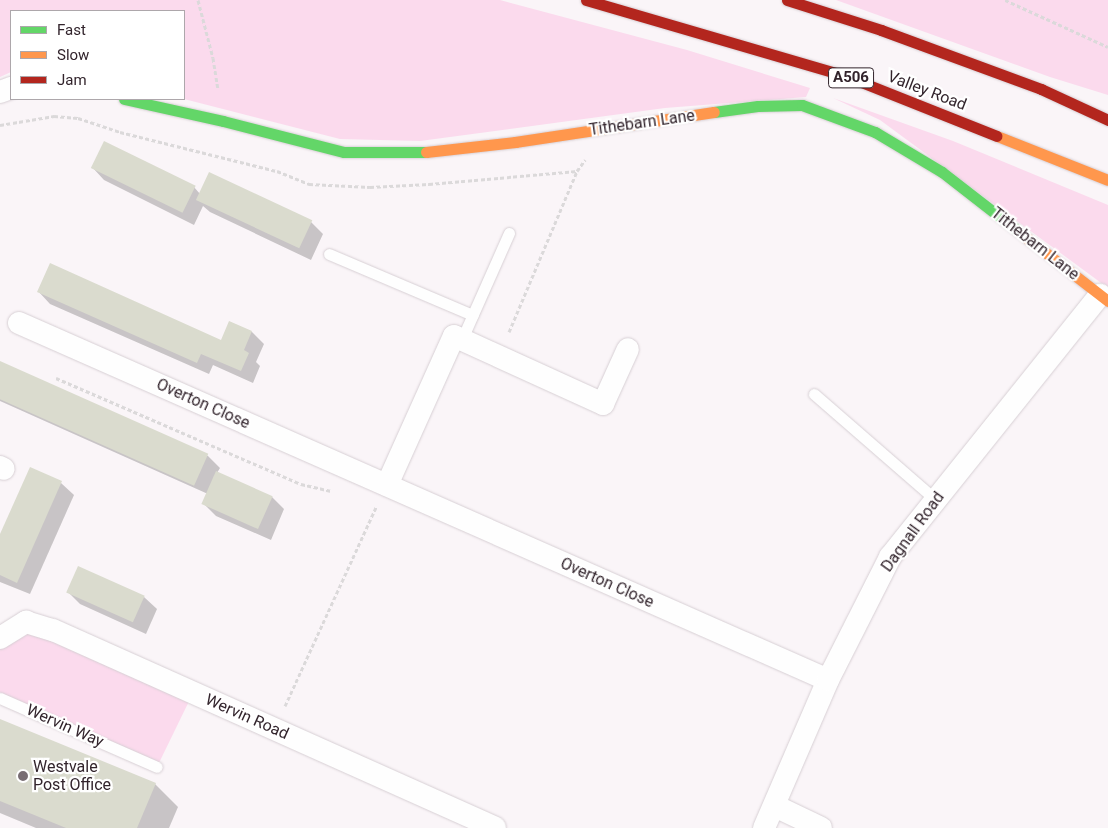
<!DOCTYPE html>
<html>
<head>
<meta charset="utf-8">
<style>
  body { margin:0 }
  #map { position:relative; width:1108px; height:828px; overflow:hidden; background:#faf5f8; font-family:Roboto,sans-serif }
  div>[style] { position:absolute }
  .green>* { inset:0; background:#fbdaed }
  .shadow>* { inset:0; background:#0003 }
  .building>* { inset:0; background:#dadbce; transform-origin:0 0 }
  .path>* { height:3px; margin-top:-1.5px; transform-origin:0; background:repeating-linear-gradient(90deg,#dbd9da 0 4px,transparent 0 6.5px) }
  .roads { filter:drop-shadow(0 0 1px #d7cfd4) drop-shadow(0 0 1px #d7cfd4) }
  .lane>* { height:11px; margin:-5.5px; padding:0 5.5px; transform-origin:5.5px; border-radius:5.5px; background:#fefefe }
  .street>* { height:22px; margin:-11px; padding:0 11px; transform-origin:11px; border-radius:11px; background:#fefefe }
  .fast>* { height:11px; margin:-5.5px; padding:0 5.5px; transform-origin:5.5px; border-radius:5.5px; background:#63d668 }
  .slow>* { height:11px; margin:-5.5px; padding:0 5.5px; transform-origin:5.5px; border-radius:5.5px; background:#ff974d }
  .jam>* { height:11px; margin:-5.5px; padding:0 5.5px; transform-origin:5.5px; border-radius:5.5px; background:#b3261e }
  .dots>* { width:14px; height:14px; translate:-50% -50%; box-sizing:border-box; border:2px solid #fff; border-radius:50% }
  span { translate:-50% -50%; white-space:nowrap; text-align:center; line-height:1.15; -webkit-text-stroke:4.5px #fff; paint-order:stroke }
  .shield-label span { padding:1px 4px; background:#fff; border:1px solid; border-radius:4px; -webkit-text-stroke-width:0 }
  .shield-label { font-size:15px; color:#32242c; font-weight:700 }
  .street-label { font-size:16px; color:#32242c }
  .poi-label { font-size:16px; color:#32242c }
  .left { translate:0 -50%; text-align:left }
  .legend { position:absolute; left:10px; top:10px; width:175px; height:90px; box-sizing:border-box; background:#fff; border:1px solid #ada7ab; margin:0; padding:6px 9px; list-style:none; font-size:15px; color:#32242c }
  .legend li { display:flex; align-items:center; gap:10px; height:25px }
  .legend b { width:25px; border:1px solid #ada7ab }
</style>
</head>
<body>
<div id="map">
  <div class="green">
    <i style="clip-path:polygon(0 0,500px 0,687px 50px,810px 88px,806px 97px,665px 108px,420px 141px,340px 139px,184px 99px,184px 11px,11px 11px,11px 72px,0 77px)"></i>
    <i style="clip-path:polygon(836px 0,1108px 0,1108px 95px,1050px 77px)"></i>
    <i style="clip-path:polygon(833px 98px,953px 141px,1108px 205px,1108px 288px,880px 120px)"></i>
    <i style="clip-path:polygon(26px 622px,193px 693px,157px 767px,0 698px,0 638px)"></i>
  </div>
  <div class="shadow">
    <i style="clip-path:polygon(92px 167px,194px 187px,200px 194px,311px 222px,323px 234px,311px 260px,210px 212px,203px 206px,194px 225px,104px 180px)"></i>
    <i style="clip-path:polygon(38px 291px,221px 342px,230px 322px,252px 332px,264px 344px,256px 362px,260px 366px,253px 383px,213px 365px,209px 374px,50px 304px)"></i>
    <i style="clip-path:polygon(0 363px,208px 456px,220px 468px,217px 473px,272px 497px,284px 509px,271px 540px,216px 516px,204px 504px,208px 494px,0 401px)"></i>
    <i style="clip-path:polygon(31px 469px,61px 483px,74px 495px,30px 594px,0 582px,0 538px)"></i>
    <i style="clip-path:polygon(68px 592px,144px 597px,157px 609px,146px 634px,80px 604px)"></i>
    <i style="clip-path:polygon(0 720px,155px 784px,178px 807px,169px 828px,36px 828px,0 813px)"></i>
  </div>
  <div class="building">
    <i style="left:104px;top:141px;width:102px;height:30px;rotate:26deg"></i>
    <i style="left:209px;top:172px;width:114px;height:31px;rotate:25deg"></i>
    <i style="clip-path:polygon(50px 263px,221px 340px,229px 321px,252px 331px,244px 350px,249px 353px,241px 371px,201px 354px,197px 363px,37px 292px)"></i>
    <i style="left:0;top:361px;width:228px;height:35px;rotate:24deg"></i>
    <i style="clip-path:polygon(30px 467px,62px 481px,17px 583px,0 575px,0 534px)"></i>
    <i style="left:216px;top:471px;width:62px;height:36px;rotate:24deg"></i>
    <i style="left:78px;top:566px;width:73px;height:29px;rotate:24deg"></i>
    <i style="clip-path:polygon(0 719px,156px 783px,137px 828px,66px 828px,0 801px)"></i>
  </div>
  <div class="path">
    <i style="left:198px;top:0;width:60px;rotate:75.5deg"></i>
    <i style="left:213px;top:58px;width:32px;rotate:81deg"></i>
    <i style="left:1005px;top:0;width:113px;rotate:24.5deg"></i>
    <i style="left:0;top:125px;width:55px;rotate:-9.5deg"></i>
    <i style="left:54px;top:116px;width:24px;rotate:5deg"></i>
    <i style="left:78px;top:118px;width:44px;rotate:18.4deg"></i>
    <i style="left:120px;top:132px;width:162px;rotate:14deg"></i>
    <i style="left:277px;top:171px;width:35px;rotate:22deg"></i>
    <i style="left:309px;top:184px;width:61px;rotate:2.8deg"></i>
    <i style="left:370px;top:187px;width:59px;rotate:-2.9deg"></i>
    <i style="left:429px;top:184px;width:149px;rotate:-5deg"></i>
    <i style="left:509px;top:332px;width:175px;rotate:-67.1deg"></i>
    <i style="left:577px;top:171px;width:14px;rotate:-54deg"></i>
    <i style="left:56px;top:378px;width:267px;rotate:23.4deg"></i>
    <i style="left:301px;top:484px;width:32px;rotate:13deg"></i>
    <i style="left:285px;top:706px;width:219px;rotate:-65.4deg"></i>
  </div>
  <div class="roads">
    <div class="lane">
      <i style="left:329px;top:254px;width:156px;rotate:23deg"></i>
      <i style="left:462px;top:339px;width:116px;rotate:-66.1deg"></i>
      <i style="left:814px;top:394px;width:162px;rotate:41deg"></i>
      <i style="left:0;top:698px;width:171px;rotate:23.7deg"></i>
    </div>
    <div class="street">
      <i style="left:0;top:92px;width:12px;rotate:-20deg"></i>
      <i style="left:19px;top:323px;width:884px;rotate:23.81deg"></i>
      <i style="left:0;top:467px;width:4px;rotate:27deg"></i>
      <i style="left:387px;top:485px;width:163px;rotate:-65.8deg"></i>
      <i style="left:454px;top:336px;width:164px;rotate:24.5deg"></i>
      <i style="left:603px;top:404px;width:60px;rotate:-65.6deg"></i>
      <i style="left:0;top:638px;width:31px;rotate:-32deg"></i>
      <i style="left:26px;top:622px;width:28px;rotate:17deg"></i>
      <i style="left:53px;top:630px;width:484px;rotate:24.1deg"></i>
      <i style="left:775px;top:806px;width:51px;rotate:25.6deg"></i>
      <i style="left:764px;top:828px;width:161px;rotate:-66.6deg"></i>
      <i style="left:828px;top:680px;width:138px;rotate:-63.2deg"></i>
      <i style="left:890px;top:557px;width:336px;rotate:-51.3deg"></i>
    </div>
    <div class="fast">
      <i style="left:124px;top:99px;width:101px;rotate:12.5deg"></i>
      <i style="left:223px;top:121px;width:125px;rotate:14.4deg"></i>
      <i style="left:344px;top:152px;width:82px"></i>
      <i style="left:714px;top:112px;width:44px;rotate:-7.8deg"></i>
      <i style="left:758px;top:106px;width:44px;rotate:-1.3deg"></i>
      <i style="left:802px;top:105px;width:78px;rotate:20.3deg"></i>
      <i style="left:875px;top:132px;width:78px;rotate:30.8deg"></i>
      <i style="left:942px;top:172px;width:98px;rotate:37.9deg"></i>
    </div>
    <div class="slow">
      <i style="left:997px;top:136px;width:119px;rotate:21.6deg"></i>
      <i style="left:426px;top:152px;width:90px;rotate:-6.4deg"></i>
      <i style="left:515px;top:142px;width:201px;rotate:-8.6deg"></i>
      <i style="left:1019px;top:232px;width:113px;rotate:37.8deg"></i>
    </div>
    <div class="jam">
      <i style="left:586px;top:0;width:271px;rotate:16.3deg"></i>
      <i style="left:846px;top:76px;width:162px;rotate:21.7deg"></i>
      <i style="left:787px;top:0;width:99px;rotate:17.7deg"></i>
      <i style="left:881px;top:30px;width:171px;rotate:20.2deg"></i>
      <i style="left:1041px;top:89px;width:74px;rotate:24.8deg"></i>
    </div>
  </div>
  <div class="dots">
    <i style="left:23px;top:776px;background:#786d73"></i>
  </div>
  <div class="shield-label">
    <span style="left:851px;top:78px">A506</span>
  </div>
  <div class="street-label">
    <span style="left:927px;top:91px;rotate:21deg">Valley Road</span>
    <span style="left:642px;top:123px;rotate:-8deg">Tithebarn Lane</span>
    <span style="left:1035px;top:244px;rotate:38deg">Tithebarn Lane</span>
    <span style="left:203px;top:404px;rotate:24deg">Overton Close</span>
    <span style="left:913px;top:532px;rotate:-54deg">Dagnall Road</span>
    <span style="left:607px;top:583px;rotate:24deg">Overton Close</span>
    <span style="left:247px;top:717px;rotate:24deg">Wervin Road</span>
    <span style="left:65px;top:726px;rotate:24deg">Wervin Way</span>
  </div>
  <div class="poi-label">
    <span class="left" style="left:33px;top:776px">Westvale<br>Post Office</span>
  </div>
  <ul class="legend">
  <li><b style="height:6px;background:#63d668"></b>Fast</li>
  <li><b style="height:6px;background:#ff974d"></b>Slow</li>
  <li><b style="height:6px;background:#b3261e"></b>Jam</li>
  </ul>
</div>
</body>
</html>
